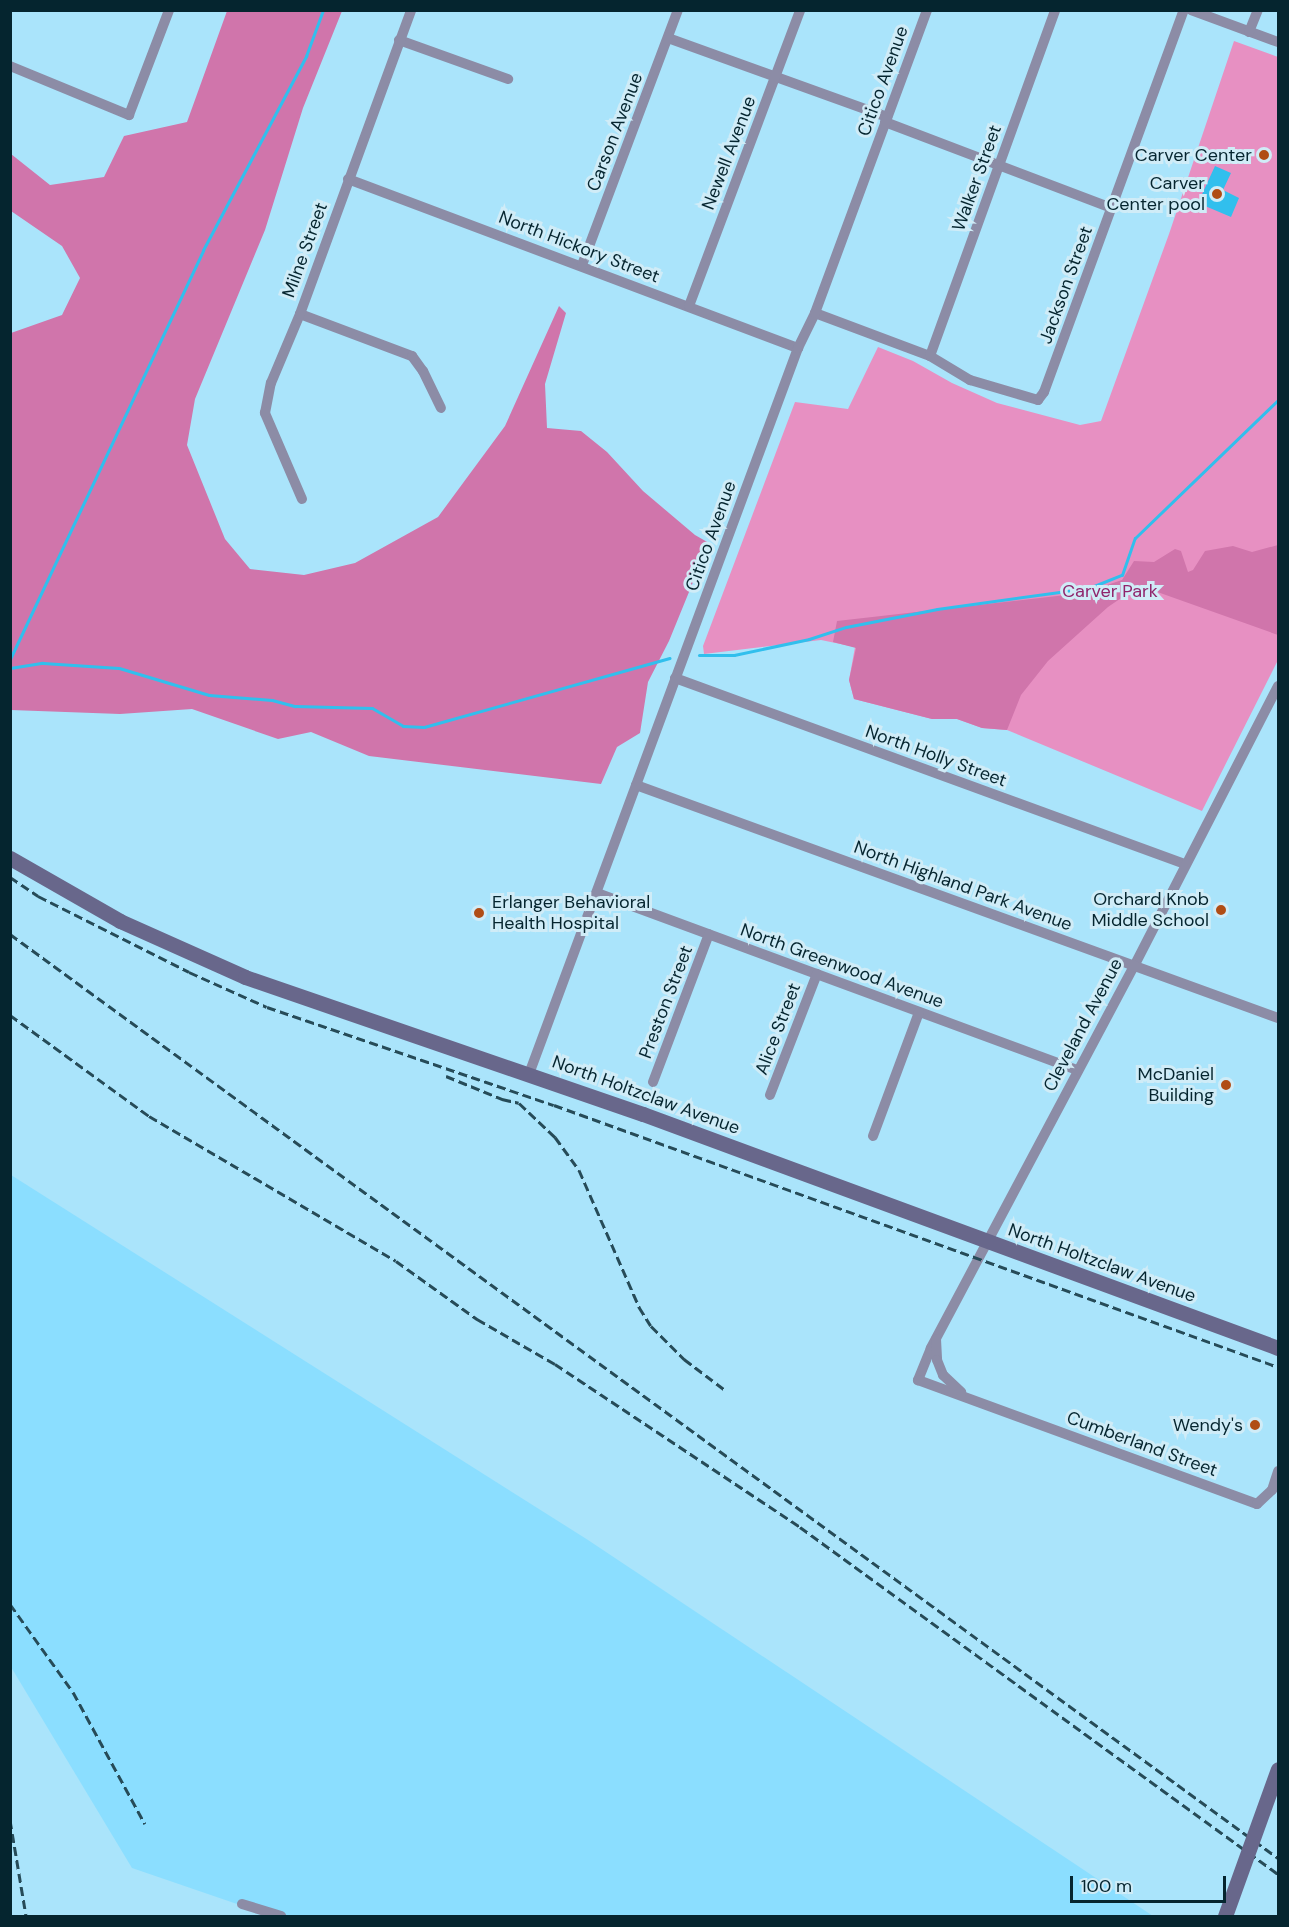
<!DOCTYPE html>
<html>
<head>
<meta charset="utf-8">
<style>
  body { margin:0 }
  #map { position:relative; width:1289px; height:1927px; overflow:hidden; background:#aae4fb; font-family:"DM Sans",sans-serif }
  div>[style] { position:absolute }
  .built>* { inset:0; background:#8bdeff }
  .green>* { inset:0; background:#e790c2 }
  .forest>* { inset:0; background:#d075ab }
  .water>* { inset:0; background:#31bfed }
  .stream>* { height:3px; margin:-1.5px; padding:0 1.5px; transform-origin:1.5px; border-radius:1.5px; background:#31bfed }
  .street>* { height:10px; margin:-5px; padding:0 5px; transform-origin:5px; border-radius:5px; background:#8c8ca6 }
  .secondary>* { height:15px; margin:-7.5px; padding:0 7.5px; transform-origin:7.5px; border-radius:7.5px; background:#68678b }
  .rail>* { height:3px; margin-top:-1.5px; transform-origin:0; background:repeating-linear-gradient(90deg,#264b58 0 9px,transparent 0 13.5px) }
  .secondary-bridge>* { height:15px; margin:-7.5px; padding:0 7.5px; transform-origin:7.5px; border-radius:7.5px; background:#68678b }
  .dots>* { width:16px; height:16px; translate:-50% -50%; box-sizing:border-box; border:3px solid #d0ecf7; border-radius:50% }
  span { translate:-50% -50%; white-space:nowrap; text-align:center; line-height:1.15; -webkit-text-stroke:6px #d0ecf7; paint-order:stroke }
  .street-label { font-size:18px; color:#05252f }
  .poi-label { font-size:18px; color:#05252f }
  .right { translate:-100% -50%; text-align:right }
  .left { translate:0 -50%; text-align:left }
  .park-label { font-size:18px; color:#90246c }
  .frame { position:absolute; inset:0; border:12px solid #05252f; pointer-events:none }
  .scale { position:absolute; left:1070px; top:1876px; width:156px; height:27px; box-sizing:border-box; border:3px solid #05252f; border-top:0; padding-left:8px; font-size:18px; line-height:21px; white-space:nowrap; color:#05252f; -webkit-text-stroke:4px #d0ecf7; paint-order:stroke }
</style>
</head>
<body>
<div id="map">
  <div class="built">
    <i style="clip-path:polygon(11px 1175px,588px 1540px,1153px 1916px,272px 1916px,132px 1868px,11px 1667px)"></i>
  </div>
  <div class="green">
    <i style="clip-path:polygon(1234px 41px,1278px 57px,1278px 660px,1202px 811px,1007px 730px,982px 728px,957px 719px,932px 719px,854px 699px,849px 680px,855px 647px,821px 640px,704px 654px,703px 646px,795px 402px,848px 409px,878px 347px,913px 361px,952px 383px,997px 403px,1080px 425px,1101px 421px,1169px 234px)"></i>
  </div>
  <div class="forest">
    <i style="clip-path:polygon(227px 11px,342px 11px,303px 108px,265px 230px,195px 399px,187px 445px,225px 539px,250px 569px,304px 575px,355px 563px,438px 517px,505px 426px,559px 306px,566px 313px,545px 384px,547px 428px,581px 431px,607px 452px,643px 491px,695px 535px,709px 543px,669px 641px,648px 682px,640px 733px,617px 747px,601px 784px,369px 756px,311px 732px,278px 739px,192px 709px,120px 714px,11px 710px,11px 333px,62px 315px,80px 278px,62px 246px,11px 211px,11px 154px,50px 185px,104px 177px,124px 136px,187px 122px)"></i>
    <i style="clip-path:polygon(1278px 545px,1278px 635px,1149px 589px,1130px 592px,1108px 607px,1048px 661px,1021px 695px,1007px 730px,982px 728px,957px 719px,932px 719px,854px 699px,849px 680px,856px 648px,833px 642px,837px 621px,1083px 593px,1122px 580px,1134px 561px,1154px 562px,1175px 549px,1181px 551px,1188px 572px,1193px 570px,1205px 551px,1233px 546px,1252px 552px)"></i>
  </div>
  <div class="water">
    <i style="clip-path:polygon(1215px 166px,1231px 173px,1223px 190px,1239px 198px,1231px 217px,1198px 203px)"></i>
  </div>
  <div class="stream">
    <i style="left:699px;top:655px;width:35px"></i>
    <i style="left:734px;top:655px;width:77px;rotate:-12deg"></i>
    <i style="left:809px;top:639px;width:39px;rotate:-18deg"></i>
    <i style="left:846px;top:627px;width:93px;rotate:-11.2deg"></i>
    <i style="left:937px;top:609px;width:153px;rotate:-7.9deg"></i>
    <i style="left:1089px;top:588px;width:35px;rotate:-22deg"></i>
    <i style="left:1122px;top:575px;width:39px;rotate:-71deg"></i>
    <i style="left:1135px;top:538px;width:199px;rotate:-44deg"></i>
    <i style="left:10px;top:659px;width:452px;rotate:-64.7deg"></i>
    <i style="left:203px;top:250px;width:220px;rotate:-62deg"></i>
    <i style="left:306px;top:56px;width:49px;rotate:-69.7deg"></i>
    <i style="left:10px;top:668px;width:33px;rotate:-9deg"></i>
    <i style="left:43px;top:663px;width:76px;rotate:3.8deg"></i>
    <i style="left:119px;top:668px;width:94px;rotate:16.7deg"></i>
    <i style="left:209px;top:695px;width:63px;rotate:4.5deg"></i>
    <i style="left:272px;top:700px;width:24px;rotate:15deg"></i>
    <i style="left:295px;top:706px;width:77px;rotate:1.5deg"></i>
    <i style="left:372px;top:708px;width:36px;rotate:30deg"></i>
    <i style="left:403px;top:726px;width:21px;rotate:3deg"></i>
    <i style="left:424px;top:727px;width:255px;rotate:-15.7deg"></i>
  </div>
  <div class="street">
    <i style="left:1191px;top:10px;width:93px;rotate:20.2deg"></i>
    <i style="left:1249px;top:32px;width:24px;rotate:-68deg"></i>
    <i style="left:668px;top:38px;width:233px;rotate:19.8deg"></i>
    <i style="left:399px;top:40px;width:116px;rotate:19.7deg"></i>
    <i style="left:10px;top:66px;width:129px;rotate:22.4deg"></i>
    <i style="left:129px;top:115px;width:112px;rotate:-69.1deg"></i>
    <i style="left:885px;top:122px;width:242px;rotate:20.8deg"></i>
    <i style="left:348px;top:179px;width:481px;rotate:20.6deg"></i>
    <i style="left:582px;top:265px;width:272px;rotate:-69.4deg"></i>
    <i style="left:689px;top:306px;width:316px;rotate:-69.4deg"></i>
    <i style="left:815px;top:313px;width:123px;rotate:20.5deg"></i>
    <i style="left:930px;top:356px;width:47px;rotate:31deg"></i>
    <i style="left:970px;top:380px;width:71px;rotate:16.4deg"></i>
    <i style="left:1038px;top:400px;width:10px;rotate:-53deg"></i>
    <i style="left:1044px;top:392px;width:407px;rotate:-69.9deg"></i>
    <i style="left:300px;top:314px;width:120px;rotate:20.6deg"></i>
    <i style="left:412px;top:356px;width:19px;rotate:54deg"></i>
    <i style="left:423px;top:371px;width:41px;rotate:64.1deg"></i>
    <i style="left:930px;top:356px;width:368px;rotate:-70.1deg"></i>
    <i style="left:302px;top:499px;width:94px;rotate:-113.3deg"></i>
    <i style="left:265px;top:413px;width:31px;rotate:-79deg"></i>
    <i style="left:271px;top:383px;width:75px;rotate:-67.2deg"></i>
    <i style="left:300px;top:314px;width:324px;rotate:-69.9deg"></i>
    <i style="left:675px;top:678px;width:543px;rotate:20.04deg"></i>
    <i style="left:1278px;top:686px;width:315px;rotate:117.2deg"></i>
    <i style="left:1134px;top:966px;width:433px;rotate:118deg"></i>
    <i style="left:931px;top:1348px;width:35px;rotate:112deg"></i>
    <i style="left:918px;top:1380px;width:361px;rotate:20.1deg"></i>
    <i style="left:1257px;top:1504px;width:21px;rotate:-43deg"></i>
    <i style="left:1272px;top:1490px;width:20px;rotate:-72deg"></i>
    <i style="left:636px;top:785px;width:683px;rotate:19.95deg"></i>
    <i style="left:597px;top:893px;width:512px;rotate:20.24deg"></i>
    <i style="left:529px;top:1074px;width:774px;rotate:-69.67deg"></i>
    <i style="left:798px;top:348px;width:39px;rotate:-64deg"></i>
    <i style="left:815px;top:313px;width:323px;rotate:-69.7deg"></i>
    <i style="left:653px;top:1082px;width:158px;rotate:-69.3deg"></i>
    <i style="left:770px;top:1095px;width:130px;rotate:-68.8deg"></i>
    <i style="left:873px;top:1136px;width:132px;rotate:-69.6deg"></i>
    <i style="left:936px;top:1339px;width:21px;rotate:87deg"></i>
    <i style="left:937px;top:1360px;width:16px;rotate:68deg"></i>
    <i style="left:943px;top:1375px;width:25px;rotate:43deg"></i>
    <i style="left:242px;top:1904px;width:41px;rotate:17.1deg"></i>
  </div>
  <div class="secondary">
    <i style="left:10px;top:858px;width:127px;rotate:29.8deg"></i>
    <i style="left:120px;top:921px;width:137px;rotate:24.1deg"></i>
    <i style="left:245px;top:977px;width:421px;rotate:19deg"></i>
    <i style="left:643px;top:1114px;width:677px;rotate:20.23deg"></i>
  </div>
  <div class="rail">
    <i style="left:10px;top:877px;width:34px;rotate:34deg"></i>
    <i style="left:38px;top:896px;width:169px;rotate:26.7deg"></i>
    <i style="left:189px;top:972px;width:85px;rotate:24.2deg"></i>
    <i style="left:267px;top:1007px;width:303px;rotate:18.9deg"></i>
    <i style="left:554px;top:1105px;width:770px;rotate:19.89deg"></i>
    <i style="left:10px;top:934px;width:1569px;rotate:36.08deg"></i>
    <i style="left:10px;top:1015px;width:172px;rotate:36deg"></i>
    <i style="left:149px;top:1116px;width:286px;rotate:30.4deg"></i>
    <i style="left:396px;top:1261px;width:100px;rotate:35.6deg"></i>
    <i style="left:477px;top:1319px;width:90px;rotate:30deg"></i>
    <i style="left:555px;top:1364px;width:294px;rotate:33.6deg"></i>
    <i style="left:800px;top:1527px;width:591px;rotate:35.98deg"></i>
    <i style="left:446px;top:1076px;width:61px;rotate:22.3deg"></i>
    <i style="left:502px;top:1099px;width:17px;rotate:13deg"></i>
    <i style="left:519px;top:1103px;width:50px;rotate:43.4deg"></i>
    <i style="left:555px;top:1137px;width:41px;rotate:54deg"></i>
    <i style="left:579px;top:1170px;width:150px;rotate:66.3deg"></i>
    <i style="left:639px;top:1307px;width:22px;rotate:58deg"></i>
    <i style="left:651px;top:1326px;width:47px;rotate:45deg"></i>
    <i style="left:684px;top:1359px;width:51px;rotate:37.1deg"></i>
    <i style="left:10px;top:1604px;width:108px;rotate:54.4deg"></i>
    <i style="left:73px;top:1692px;width:150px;rotate:61.4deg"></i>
    <i style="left:10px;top:1820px;width:97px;rotate:80.5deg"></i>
  </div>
  <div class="secondary-bridge">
    <i style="left:1225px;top:1916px;width:156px;rotate:-70.2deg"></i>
  </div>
  <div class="dots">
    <i style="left:1264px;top:155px;background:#b04d15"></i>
    <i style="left:1217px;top:194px;background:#b04d15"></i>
    <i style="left:1221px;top:910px;background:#b04d15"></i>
    <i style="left:479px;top:913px;background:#b04d15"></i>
    <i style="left:1226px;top:1085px;background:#b04d15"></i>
    <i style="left:1255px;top:1425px;background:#b04d15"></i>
  </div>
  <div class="street-label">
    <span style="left:883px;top:81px;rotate:-70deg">Citico Avenue</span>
    <span style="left:615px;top:132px;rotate:-69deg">Carson Avenue</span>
    <span style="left:729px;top:153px;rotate:-69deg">Newell Avenue</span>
    <span style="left:977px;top:178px;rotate:-70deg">Walker Street</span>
    <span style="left:579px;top:247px;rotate:21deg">North Hickory Street</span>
    <span style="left:305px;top:250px;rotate:-70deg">Milne Street</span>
    <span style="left:1066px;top:285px;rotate:-70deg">Jackson Street</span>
    <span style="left:711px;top:536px;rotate:-70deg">Citico Avenue</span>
    <span style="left:936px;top:756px;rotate:20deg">North Holly Street</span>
    <span style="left:963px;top:886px;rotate:20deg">North Highland Park Avenue</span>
    <span style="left:842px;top:966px;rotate:20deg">North Greenwood Avenue</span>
    <span style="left:666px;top:1002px;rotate:-69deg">Preston Street</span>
    <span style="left:1083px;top:1025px;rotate:-62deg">Cleveland Avenue</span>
    <span style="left:778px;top:1029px;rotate:-69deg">Alice Street</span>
    <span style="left:646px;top:1095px;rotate:20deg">North Holtzclaw Avenue</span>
    <span style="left:1102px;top:1263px;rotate:20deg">North Holtzclaw Avenue</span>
    <span style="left:1142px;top:1444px;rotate:20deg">Cumberland Street</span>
  </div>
  <div class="poi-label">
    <span class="right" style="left:1252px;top:155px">Carver Center</span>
    <span class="right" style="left:1205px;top:194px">Carver<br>Center pool</span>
    <span class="right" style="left:1209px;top:910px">Orchard Knob<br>Middle School</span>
    <span class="left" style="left:492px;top:913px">Erlanger Behavioral<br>Health Hospital</span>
    <span class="right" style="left:1214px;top:1085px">McDaniel<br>Building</span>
    <span class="right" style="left:1243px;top:1425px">Wendy's</span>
  </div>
  <div class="park-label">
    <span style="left:1110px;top:591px">Carver Park</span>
  </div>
  <div class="frame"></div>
  <div class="scale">100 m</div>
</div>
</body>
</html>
